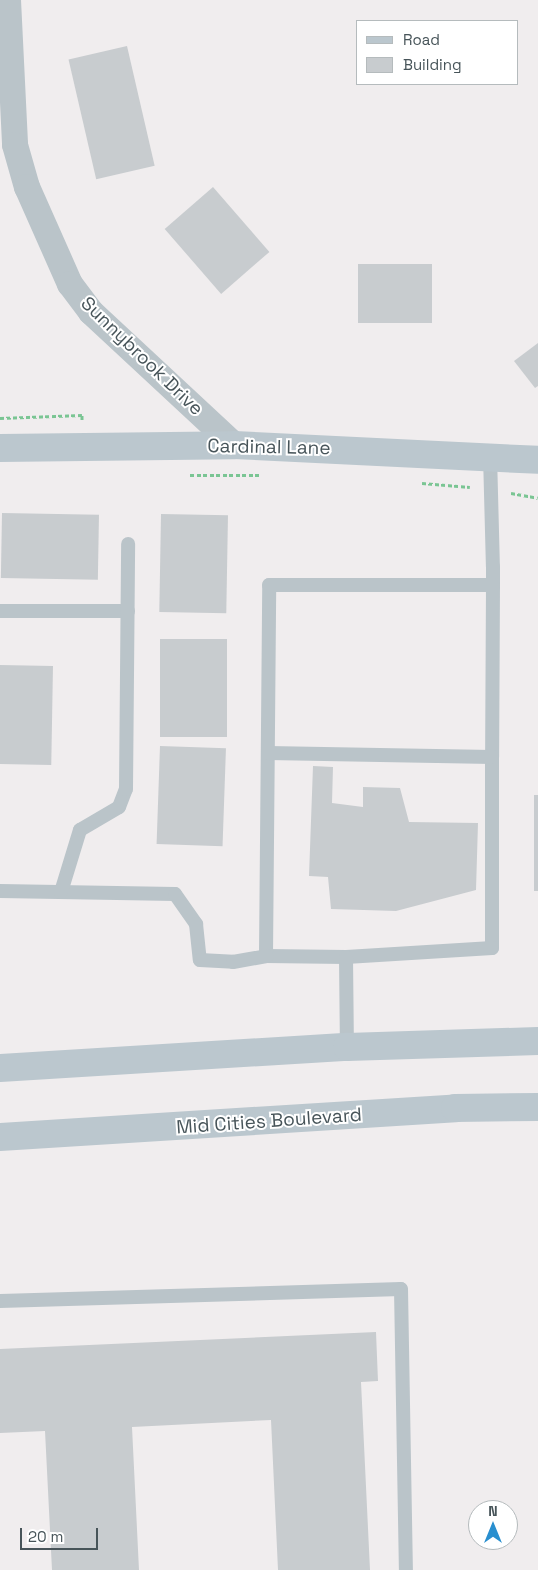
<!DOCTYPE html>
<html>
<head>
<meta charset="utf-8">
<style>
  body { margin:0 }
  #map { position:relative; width:538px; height:1570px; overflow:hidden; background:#f0edee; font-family:"Space Grotesk",sans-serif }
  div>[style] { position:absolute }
  .building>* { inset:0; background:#c8cccf; transform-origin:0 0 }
  .path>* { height:3px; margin-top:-1.5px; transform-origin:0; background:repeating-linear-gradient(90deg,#7ac593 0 4px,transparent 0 6.5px) }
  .lane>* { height:14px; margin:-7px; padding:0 7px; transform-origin:7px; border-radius:7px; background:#bac4c9 }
  .street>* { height:26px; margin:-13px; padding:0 13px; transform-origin:13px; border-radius:13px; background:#bac4c9 }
  .secondary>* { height:28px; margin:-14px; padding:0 14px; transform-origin:14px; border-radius:14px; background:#bbc7ce }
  span { translate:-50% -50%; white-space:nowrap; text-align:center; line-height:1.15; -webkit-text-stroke:4px #fff; paint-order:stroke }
  .street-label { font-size:19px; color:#475459 }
  .legend { position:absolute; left:356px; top:20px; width:162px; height:65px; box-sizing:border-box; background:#fff; border:1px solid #b5bbbd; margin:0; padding:6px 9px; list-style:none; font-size:15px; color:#475459 }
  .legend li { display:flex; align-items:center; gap:10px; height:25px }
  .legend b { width:25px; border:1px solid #b5bbbd }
  .north { position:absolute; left:468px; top:1500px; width:50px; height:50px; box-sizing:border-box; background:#fff; border:1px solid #b5bbbd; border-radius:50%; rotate:0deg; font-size:14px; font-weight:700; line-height:20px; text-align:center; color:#475459 }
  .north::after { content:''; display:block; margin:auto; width:18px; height:22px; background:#298fcf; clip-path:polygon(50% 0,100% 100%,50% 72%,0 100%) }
  .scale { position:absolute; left:20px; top:1528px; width:78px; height:22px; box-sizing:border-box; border:2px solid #475459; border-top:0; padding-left:6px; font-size:15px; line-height:18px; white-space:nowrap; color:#475459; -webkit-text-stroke:4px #fff; paint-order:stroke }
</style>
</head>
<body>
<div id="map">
  <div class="building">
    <i style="left:127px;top:46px;width:123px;height:60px;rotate:77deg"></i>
    <i style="left:213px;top:187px;width:86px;height:64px;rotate:49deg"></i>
    <i style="left:358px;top:264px;width:74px;height:59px"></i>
    <i style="clip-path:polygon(538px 343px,538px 386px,535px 388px,514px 361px)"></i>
    <i style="left:2px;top:513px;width:97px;height:65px;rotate:1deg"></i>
    <i style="left:161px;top:514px;width:67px;height:98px;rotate:1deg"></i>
    <i style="left:160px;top:639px;width:67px;height:98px"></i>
    <i style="left:0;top:665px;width:53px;height:99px;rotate:1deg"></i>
    <i style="left:160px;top:746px;width:66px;height:98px;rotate:2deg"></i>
    <i style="clip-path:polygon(313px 766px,333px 767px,332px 803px,363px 807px,363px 787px,400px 788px,409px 822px,478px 823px,476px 890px,396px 911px,331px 909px,328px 877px,309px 876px)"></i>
    <i style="left:534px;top:795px;width:4px;height:96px"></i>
    <i style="clip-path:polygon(376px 1332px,378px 1381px,361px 1382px,370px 1570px,278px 1570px,271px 1420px,132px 1427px,139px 1570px,52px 1570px,45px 1431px,0 1433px,0 1349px)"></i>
  </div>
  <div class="path">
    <i style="left:0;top:418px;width:82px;rotate:-2.1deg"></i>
    <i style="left:82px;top:415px;width:5px;rotate:90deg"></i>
    <i style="left:190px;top:475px;width:71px"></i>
    <i style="left:422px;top:483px;width:48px;rotate:4.8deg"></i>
    <i style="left:511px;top:493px;width:27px;rotate:10deg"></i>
  </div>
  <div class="lane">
    <i style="left:490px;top:455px;width:112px;rotate:88.5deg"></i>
    <i style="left:493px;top:567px;width:18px;rotate:90deg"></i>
    <i style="left:493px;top:585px;width:172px;rotate:90.3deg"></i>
    <i style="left:492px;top:757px;width:191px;rotate:90deg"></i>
    <i style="left:492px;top:948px;width:146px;rotate:176.5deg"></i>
    <i style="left:346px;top:957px;width:80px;rotate:-179.3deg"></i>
    <i style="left:266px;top:956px;width:371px;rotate:-89.5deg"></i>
    <i style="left:269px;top:585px;width:224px"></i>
    <i style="left:0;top:611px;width:128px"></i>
    <i style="left:268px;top:753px;width:224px;rotate:1deg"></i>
    <i style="left:0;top:891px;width:175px;rotate:1deg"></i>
    <i style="left:175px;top:894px;width:37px;rotate:55deg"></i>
    <i style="left:196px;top:924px;width:36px;rotate:84deg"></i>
    <i style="left:200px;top:960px;width:33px;rotate:3deg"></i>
    <i style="left:233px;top:962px;width:34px;rotate:-10deg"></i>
    <i style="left:61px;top:892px;width:65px;rotate:-73deg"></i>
    <i style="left:80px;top:830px;width:45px;rotate:-30.5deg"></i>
    <i style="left:119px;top:807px;width:19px;rotate:-69deg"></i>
    <i style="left:126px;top:789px;width:245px;rotate:-89.5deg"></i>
    <i style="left:346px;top:957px;width:90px;rotate:89.4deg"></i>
    <i style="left:0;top:1301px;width:401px;rotate:-1.7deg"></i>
    <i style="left:401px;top:1289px;width:281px;rotate:89deg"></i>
  </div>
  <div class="street">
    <i style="left:8px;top:0;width:145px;rotate:87.2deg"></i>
    <i style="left:15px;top:145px;width:44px;rotate:74.1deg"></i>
    <i style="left:27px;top:187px;width:106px;rotate:66.1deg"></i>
    <i style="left:70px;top:284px;width:35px;rotate:53deg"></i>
    <i style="left:91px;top:312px;width:195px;rotate:42.9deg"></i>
  </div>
  <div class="secondary">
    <i style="left:0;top:448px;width:234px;rotate:-0.7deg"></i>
    <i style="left:234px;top:445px;width:304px;rotate:2.8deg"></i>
    <i style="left:0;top:1068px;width:348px;rotate:-3.5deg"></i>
    <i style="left:347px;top:1047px;width:191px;rotate:-1.8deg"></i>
    <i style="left:0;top:1137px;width:456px;rotate:-3.6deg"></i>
    <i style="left:455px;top:1108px;width:83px;rotate:-0.7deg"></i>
  </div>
  <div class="street-label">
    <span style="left:142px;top:356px;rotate:44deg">Sunnybrook Drive</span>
    <span style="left:269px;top:447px;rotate:1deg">Cardinal Lane</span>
    <span style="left:269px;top:1121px;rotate:-4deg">Mid Cities Boulevard</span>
  </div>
  <ul class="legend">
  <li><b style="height:6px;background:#bbc7ce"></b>Road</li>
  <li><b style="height:14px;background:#c8cccf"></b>Building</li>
  </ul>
  <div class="north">N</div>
  <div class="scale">20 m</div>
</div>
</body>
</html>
